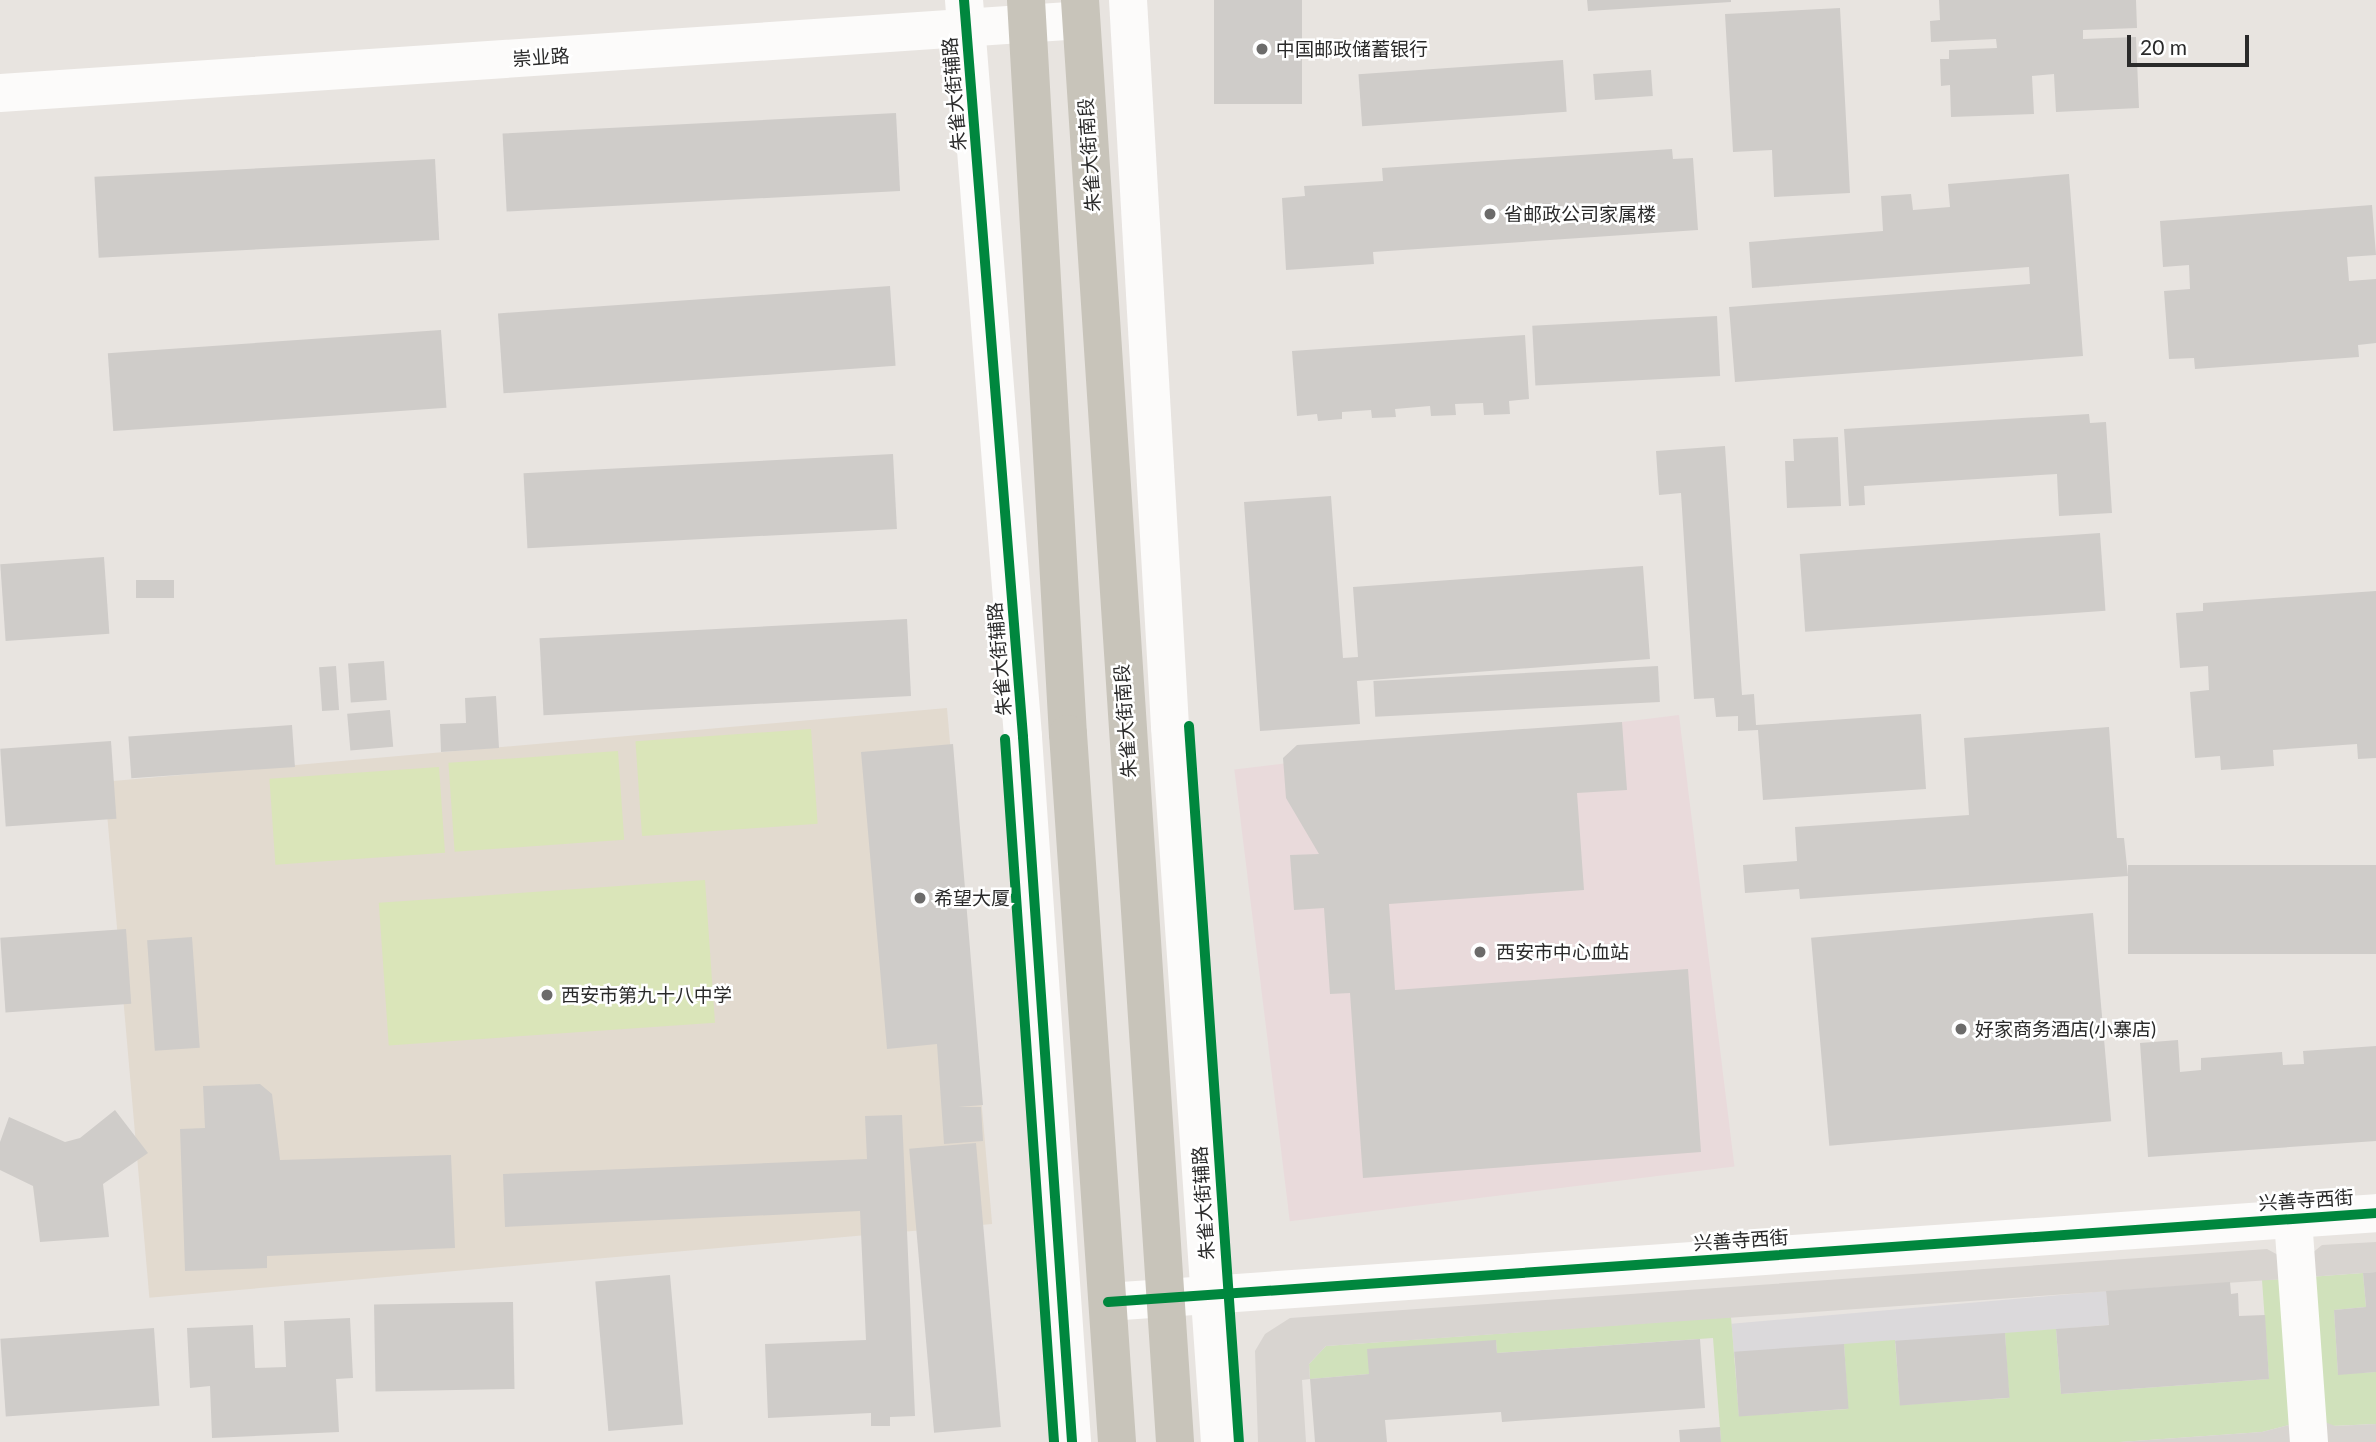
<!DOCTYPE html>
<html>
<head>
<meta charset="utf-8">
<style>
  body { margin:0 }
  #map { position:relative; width:2376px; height:1442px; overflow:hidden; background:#e8e4e0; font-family:Lato,"Noto Sans SC",sans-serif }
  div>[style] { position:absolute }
  .industrial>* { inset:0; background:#dbd9db; transform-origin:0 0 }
  .education>* { inset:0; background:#e2dacf; transform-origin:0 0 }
  .medical>* { inset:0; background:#e9dadb; transform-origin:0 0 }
  .green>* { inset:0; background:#d0e1bb }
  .pitch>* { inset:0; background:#dae5b9; transform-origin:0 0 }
  .plaza>* { inset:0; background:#d8d4d0 }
  .building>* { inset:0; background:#cfccc9; transform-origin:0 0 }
  .minor>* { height:38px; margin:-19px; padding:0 19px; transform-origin:19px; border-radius:19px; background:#fcfbfa }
  .major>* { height:38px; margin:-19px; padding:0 19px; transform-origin:19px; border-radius:19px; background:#c8c4ba }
  .cycleway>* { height:10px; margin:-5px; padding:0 5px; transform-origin:5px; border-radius:5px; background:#00873e }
  .dots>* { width:19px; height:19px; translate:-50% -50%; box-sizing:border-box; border:4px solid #fff; border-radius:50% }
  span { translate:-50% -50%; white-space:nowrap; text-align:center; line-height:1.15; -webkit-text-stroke:5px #fff; paint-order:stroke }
  .poi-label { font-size:19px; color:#2a2a2a }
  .left { translate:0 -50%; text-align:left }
  .street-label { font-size:19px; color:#2a2a2a }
  .scale { position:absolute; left:2127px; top:35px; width:122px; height:32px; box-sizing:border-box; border:4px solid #2a2a2a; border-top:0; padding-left:9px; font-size:21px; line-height:24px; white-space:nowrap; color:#2a2a2a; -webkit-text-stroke:5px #fff; paint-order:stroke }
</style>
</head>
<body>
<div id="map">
  <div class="industrial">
    <i style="left:2106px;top:1291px;width:34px;height:376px;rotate:85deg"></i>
  </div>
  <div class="education">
    <i style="left:947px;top:708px;width:518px;height:846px;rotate:85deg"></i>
  </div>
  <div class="medical">
    <i style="left:1679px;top:715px;width:455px;height:448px;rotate:83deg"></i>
  </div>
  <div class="green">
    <i style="clip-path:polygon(2363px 1273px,2366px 1307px,2334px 1310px,2338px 1374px,2376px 1372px,2376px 1424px,2331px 1426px,2325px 1422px,2309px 1277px)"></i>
    <i style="clip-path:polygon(2285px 1279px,2289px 1425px,2262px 1432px,2120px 1442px,1721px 1442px,1713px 1338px,1497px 1353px,1496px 1341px,1369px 1374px,1310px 1379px,1309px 1364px,1326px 1346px,1731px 1317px,1739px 1416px,1848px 1409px,1844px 1344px,1895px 1340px,1900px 1405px,2009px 1398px,2005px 1333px,2056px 1329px,2061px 1394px,2269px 1379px,2262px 1280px)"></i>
  </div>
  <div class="pitch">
    <i style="left:811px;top:729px;width:95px;height:176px;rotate:86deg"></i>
    <i style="left:618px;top:751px;width:89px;height:170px;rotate:86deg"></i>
    <i style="left:439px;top:767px;width:86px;height:170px;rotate:86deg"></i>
    <i style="left:705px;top:880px;width:143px;height:327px;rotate:86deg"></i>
  </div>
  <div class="plaza">
    <i style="clip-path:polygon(2376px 1242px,2376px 1272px,2309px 1277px,2325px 1422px,2335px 1426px,2376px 1424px,2376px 1442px,2120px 1442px,2262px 1432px,2289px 1425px,2284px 1279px,1326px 1346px,1309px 1364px,1310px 1379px,1302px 1380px,1306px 1442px,1258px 1442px,1255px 1351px,1265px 1334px,1290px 1318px,2267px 1249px,2280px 1256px,2311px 1254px,2322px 1245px)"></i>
  </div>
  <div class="building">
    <i style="left:1214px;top:0;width:88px;height:104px"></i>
    <i style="clip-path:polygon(1587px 0,1731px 0,1731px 2px,1588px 11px)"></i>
    <i style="clip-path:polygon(1939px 0,2136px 0,2137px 28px,2083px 30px,2083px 39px,2136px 37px,2139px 108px,2056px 112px,2054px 74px,2032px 76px,2034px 114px,1951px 117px,1950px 85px,1941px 86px,1940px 59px,1949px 59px,1949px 50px,1997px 48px,1996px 39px,1931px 42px,1930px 21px,1940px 20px)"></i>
    <i style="clip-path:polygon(1840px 8px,1850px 193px,1774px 197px,1772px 150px,1733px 152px,1725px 14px)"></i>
    <i style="left:1563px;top:60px;width:52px;height:205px;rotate:86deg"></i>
    <i style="left:1651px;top:70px;width:26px;height:58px;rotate:86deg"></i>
    <i style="left:896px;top:113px;width:78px;height:394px;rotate:87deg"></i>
    <i style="clip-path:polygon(1672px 149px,1673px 159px,1693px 158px,1698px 230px,1373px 252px,1374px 264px,1286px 270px,1282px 198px,1305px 196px,1304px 186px,1383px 181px,1382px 168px)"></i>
    <i style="left:435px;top:159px;width:81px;height:341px;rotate:87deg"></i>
    <i style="clip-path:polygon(2069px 174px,2083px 356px,1735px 382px,1729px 307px,2030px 284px,2029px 267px,1752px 288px,1749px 242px,1883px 231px,1881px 196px,1911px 194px,1913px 210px,1950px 207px,1948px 184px)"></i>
    <i style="clip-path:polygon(2372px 205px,2376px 255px,2347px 257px,2349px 281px,2376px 279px,2376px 343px,2358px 345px,2359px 357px,2195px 369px,2194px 358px,2169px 359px,2164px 291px,2190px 289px,2189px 265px,2163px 267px,2160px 221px)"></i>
    <i style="left:890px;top:286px;width:80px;height:393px;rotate:86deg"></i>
    <i style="left:1717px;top:316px;width:60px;height:185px;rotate:87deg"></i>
    <i style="left:441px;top:330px;width:78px;height:334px;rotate:86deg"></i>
    <i style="clip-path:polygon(1525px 335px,1529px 399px,1509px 401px,1510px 414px,1484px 415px,1483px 403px,1455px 404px,1456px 415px,1431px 416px,1430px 406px,1395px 409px,1396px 417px,1372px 418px,1371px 410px,1342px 412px,1342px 419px,1318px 421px,1317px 414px,1297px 416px,1292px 351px)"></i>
    <i style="clip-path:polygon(2089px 414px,2090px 423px,2106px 422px,2112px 513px,2059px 516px,2057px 474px,1864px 486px,1865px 505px,1849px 506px,1844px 429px)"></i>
    <i style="clip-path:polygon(1838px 437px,1841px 506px,1787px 508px,1785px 461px,1794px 461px,1793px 439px)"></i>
    <i style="clip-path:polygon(1725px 446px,1742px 695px,1754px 694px,1756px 725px,1921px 714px,1926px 789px,1763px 800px,1758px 730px,1738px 731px,1738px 716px,1716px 717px,1714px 698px,1694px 699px,1681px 493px,1659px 495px,1656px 451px)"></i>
    <i style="left:893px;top:454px;width:75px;height:370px;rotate:87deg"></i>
    <i style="clip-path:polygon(1331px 496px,1343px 658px,1358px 657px,1353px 587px,1643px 566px,1650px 659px,1357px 681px,1360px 724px,1260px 731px,1244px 502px)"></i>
    <i style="left:2100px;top:533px;width:78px;height:301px;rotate:86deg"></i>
    <i style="left:104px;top:557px;width:77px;height:104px;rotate:86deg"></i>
    <i style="left:136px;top:580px;width:38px;height:18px"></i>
    <i style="clip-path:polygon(2376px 591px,2376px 758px,2358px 759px,2357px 744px,2273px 750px,2274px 766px,2221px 770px,2220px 756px,2195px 758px,2190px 692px,2209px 690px,2208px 666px,2180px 668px,2176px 613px,2203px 611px,2203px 603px)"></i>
    <i style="left:907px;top:619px;width:77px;height:368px;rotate:87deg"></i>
    <i style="left:384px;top:661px;width:39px;height:36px;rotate:86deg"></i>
    <i style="left:336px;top:666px;width:44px;height:17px;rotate:86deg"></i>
    <i style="left:1658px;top:666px;width:36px;height:285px;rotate:87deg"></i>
    <i style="clip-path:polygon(496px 696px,499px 748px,441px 752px,440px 724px,466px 723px,465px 698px)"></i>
    <i style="left:390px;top:710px;width:37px;height:43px;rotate:85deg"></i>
    <i style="clip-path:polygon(1622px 722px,1627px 790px,1577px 793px,1584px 890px,1389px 904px,1395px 990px,1688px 969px,1701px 1152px,1363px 1178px,1350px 993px,1330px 994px,1324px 908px,1294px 910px,1290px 855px,1319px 854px,1286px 798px,1283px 758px,1297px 745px)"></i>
    <i style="left:292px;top:725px;width:42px;height:164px;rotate:86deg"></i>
    <i style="clip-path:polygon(2109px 727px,2117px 838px,2124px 838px,2128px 876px,1800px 899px,1799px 889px,1745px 893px,1743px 865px,1797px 861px,1795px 827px,1969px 815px,1964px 738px)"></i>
    <i style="left:111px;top:741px;width:78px;height:111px;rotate:86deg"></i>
    <i style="clip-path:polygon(953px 744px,983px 1105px,958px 1107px,981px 1107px,983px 1141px,944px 1144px,937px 1044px,887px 1049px,861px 752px)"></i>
    <i style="left:2376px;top:865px;width:89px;height:248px;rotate:90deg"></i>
    <i style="left:2093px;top:913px;width:209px;height:283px;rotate:85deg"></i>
    <i style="left:126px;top:929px;width:75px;height:126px;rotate:86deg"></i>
    <i style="left:192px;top:937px;width:111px;height:45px;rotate:86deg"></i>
    <i style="clip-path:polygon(2178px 1040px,2180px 1072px,2201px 1070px,2201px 1058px,2282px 1052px,2283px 1065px,2304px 1064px,2303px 1051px,2376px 1046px,2376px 1141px,2148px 1157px,2140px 1043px)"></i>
    <i style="clip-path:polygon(260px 1084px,272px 1094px,280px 1160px,451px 1155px,455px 1248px,267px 1256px,267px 1268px,185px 1271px,180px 1129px,205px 1128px,203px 1086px)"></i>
    <i style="clip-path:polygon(115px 1110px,148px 1153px,103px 1184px,109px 1237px,40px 1242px,33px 1186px,0 1170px,0 1142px,9px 1117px,65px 1142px,80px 1138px)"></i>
    <i style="clip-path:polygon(902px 1115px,915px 1416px,890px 1417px,890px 1426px,871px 1426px,871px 1413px,768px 1418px,765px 1344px,866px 1340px,860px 1211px,505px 1227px,503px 1174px,867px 1159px,865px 1116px)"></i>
    <i style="left:976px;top:1143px;width:285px;height:67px;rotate:85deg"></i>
    <i style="clip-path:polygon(2376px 1272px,2376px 1372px,2338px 1375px,2334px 1310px,2366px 1307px,2363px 1273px)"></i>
    <i style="left:670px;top:1275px;width:150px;height:75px;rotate:85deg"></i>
    <i style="clip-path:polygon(2230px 1282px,2231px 1294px,2238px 1293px,2239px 1316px,2265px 1315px,2269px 1379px,2061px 1394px,2056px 1329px,2109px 1325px,2106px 1291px)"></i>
    <i style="left:513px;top:1302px;width:87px;height:139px;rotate:89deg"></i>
    <i style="clip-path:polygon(350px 1318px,353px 1378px,336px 1379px,339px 1432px,212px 1438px,210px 1386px,190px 1388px,187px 1328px,253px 1325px,255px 1368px,286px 1367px,284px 1321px)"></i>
    <i style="left:154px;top:1328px;width:78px;height:154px;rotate:86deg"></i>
    <i style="left:2005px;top:1333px;width:65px;height:110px;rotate:86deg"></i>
    <i style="clip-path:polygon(1700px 1339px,1705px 1408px,1502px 1422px,1501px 1412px,1385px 1420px,1387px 1442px,1315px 1442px,1310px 1379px,1369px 1374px,1367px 1349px,1496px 1340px,1497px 1353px)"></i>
    <i style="left:1844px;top:1344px;width:65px;height:110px;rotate:86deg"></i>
    <i style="clip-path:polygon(1720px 1427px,1721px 1442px,1680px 1442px,1679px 1430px)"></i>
  </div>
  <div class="minor">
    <i style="left:964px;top:0;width:739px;rotate:85.42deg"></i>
    <i style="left:1023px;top:737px;width:707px;rotate:86.02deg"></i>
    <i style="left:1128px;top:0;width:728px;rotate:86.69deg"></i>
    <i style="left:1170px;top:727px;width:717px;rotate:86deg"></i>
    <i style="left:0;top:93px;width:1083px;rotate:-3.86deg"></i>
    <i style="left:2293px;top:1219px;width:224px;rotate:85.9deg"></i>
    <i style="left:1108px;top:1302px;width:1271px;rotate:-4.01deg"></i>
  </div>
  <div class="major">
    <i style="left:1026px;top:0;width:735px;rotate:86.73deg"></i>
    <i style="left:1068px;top:734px;width:710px;rotate:86.04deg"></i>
    <i style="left:1080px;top:0;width:1445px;rotate:86.23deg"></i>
  </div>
  <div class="cycleway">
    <i style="left:964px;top:0;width:739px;rotate:85.42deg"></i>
    <i style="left:1023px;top:737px;width:707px;rotate:86.02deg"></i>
    <i style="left:1189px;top:726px;width:718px;rotate:86.01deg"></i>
    <i style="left:1005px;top:739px;width:705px;rotate:86.01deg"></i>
    <i style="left:1108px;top:1302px;width:1271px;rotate:-4.01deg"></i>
  </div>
  <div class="dots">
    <i style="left:1262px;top:49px;background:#6c6b6a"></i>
    <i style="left:1490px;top:214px;background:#6c6b6a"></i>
    <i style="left:920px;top:898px;background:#6c6b6a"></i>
    <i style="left:1480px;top:952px;background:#6c6b6a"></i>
    <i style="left:547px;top:995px;background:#6c6b6a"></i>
    <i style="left:1961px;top:1029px;background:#6c6b6a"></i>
  </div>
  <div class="poi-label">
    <span class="left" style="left:1276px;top:49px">中国邮政储蓄银行</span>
    <span class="left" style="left:1504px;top:214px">省邮政公司家属楼</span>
    <span class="left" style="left:934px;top:898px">希望大厦</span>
    <span class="left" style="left:1496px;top:952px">西安市中心血站</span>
    <span class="left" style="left:561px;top:995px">西安市第九十八中学</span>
    <span class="left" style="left:1975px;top:1029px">好家商务酒店(小寨店)</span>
  </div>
  <div class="street-label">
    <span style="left:541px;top:57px;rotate:-4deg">崇业路</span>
    <span style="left:954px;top:94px;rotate:-95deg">朱雀大街辅路</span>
    <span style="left:1089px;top:155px;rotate:-94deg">朱雀大街南段</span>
    <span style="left:999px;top:659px;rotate:-95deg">朱雀大街辅路</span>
    <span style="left:1125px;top:721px;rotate:-94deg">朱雀大街南段</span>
    <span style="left:2306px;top:1200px;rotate:-4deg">兴善寺西街</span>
    <span style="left:1203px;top:1203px;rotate:-94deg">朱雀大街辅路</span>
    <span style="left:1741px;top:1240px;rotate:-4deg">兴善寺西街</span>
  </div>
  <div class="scale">20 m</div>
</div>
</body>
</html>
